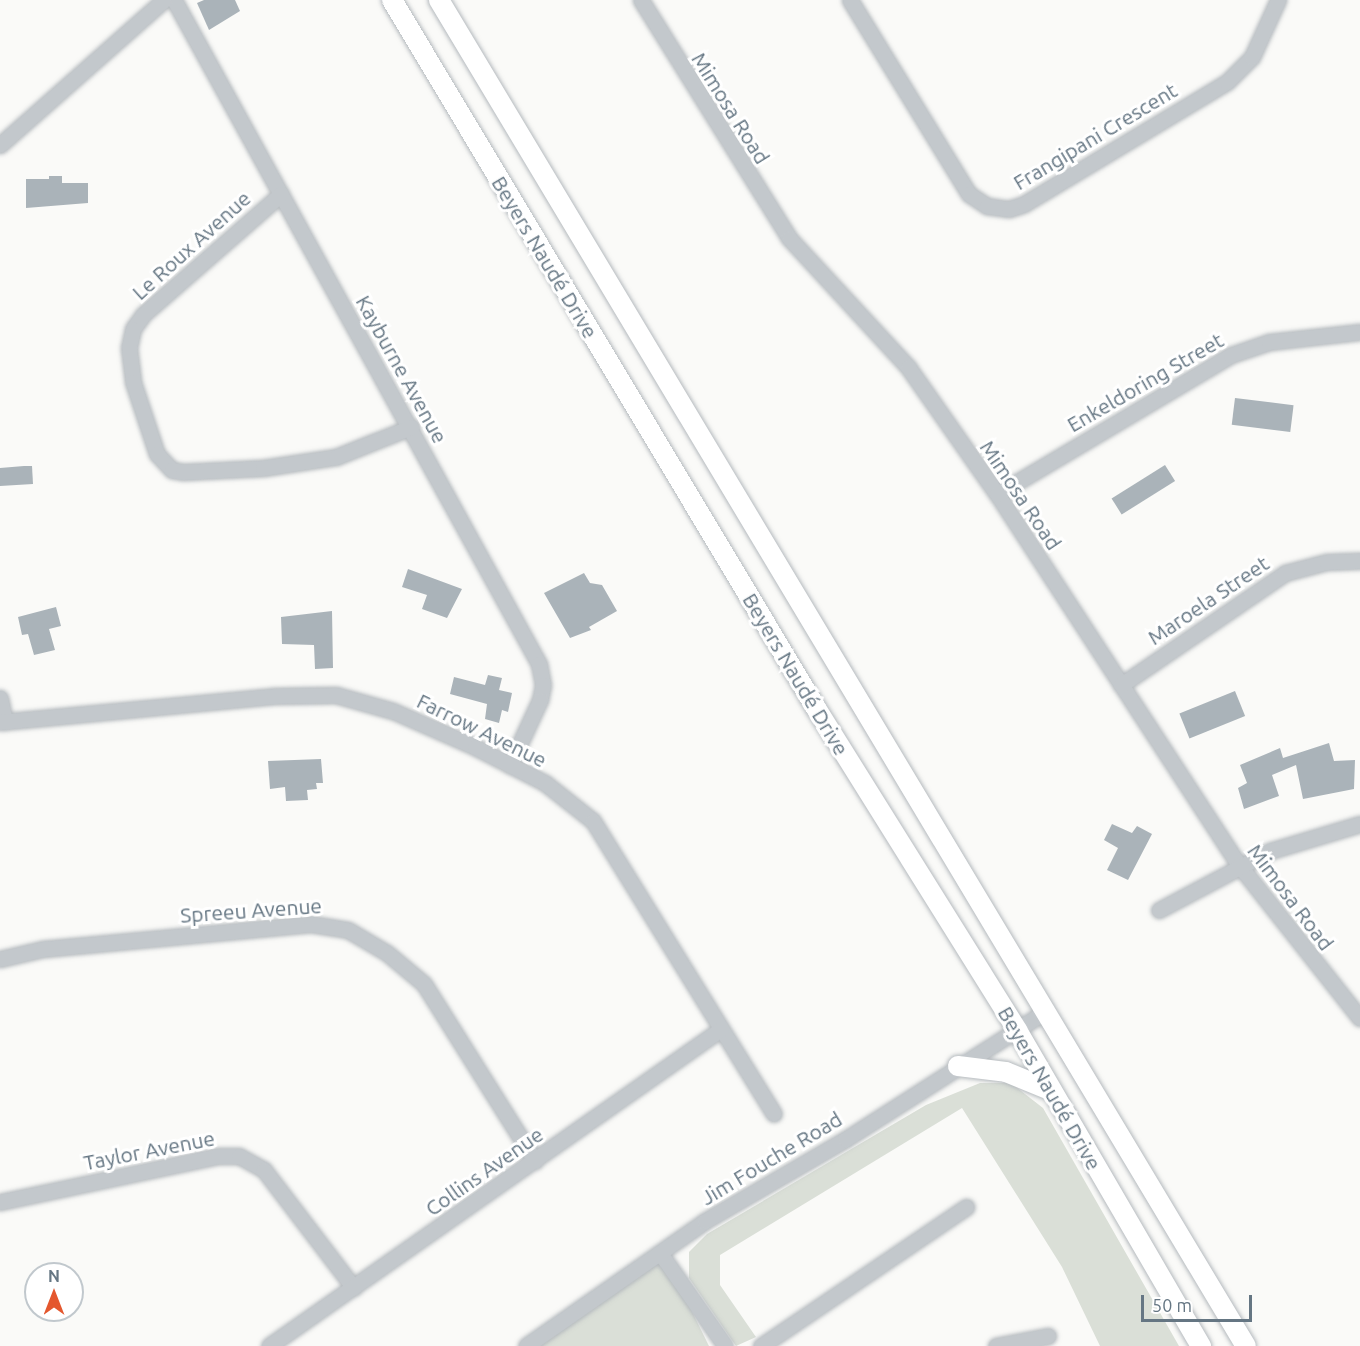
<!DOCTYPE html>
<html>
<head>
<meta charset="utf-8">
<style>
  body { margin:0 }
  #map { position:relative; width:1360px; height:1346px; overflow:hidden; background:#fafaf8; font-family:Ubuntu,sans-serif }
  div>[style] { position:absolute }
  .green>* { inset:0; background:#dadfd7 }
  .building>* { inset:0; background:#aab3b9; transform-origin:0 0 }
  .roads { filter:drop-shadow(0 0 2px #b5babe) drop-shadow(0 0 2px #b5babe) }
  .minor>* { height:15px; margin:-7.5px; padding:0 7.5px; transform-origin:7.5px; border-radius:7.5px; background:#c3c8cc }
  .major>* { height:20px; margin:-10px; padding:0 10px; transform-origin:10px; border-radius:10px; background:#fff }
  span { translate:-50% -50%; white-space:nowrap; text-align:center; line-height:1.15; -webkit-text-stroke:6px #fff; paint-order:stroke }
  .street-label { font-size:21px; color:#657683 }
  .north { position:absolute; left:24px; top:1262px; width:60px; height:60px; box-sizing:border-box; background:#fff; border:2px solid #c1c8cd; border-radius:50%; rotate:0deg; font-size:16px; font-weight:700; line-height:24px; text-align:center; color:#657683 }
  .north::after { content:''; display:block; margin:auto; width:21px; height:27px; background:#e4572e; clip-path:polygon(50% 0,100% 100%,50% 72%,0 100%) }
  .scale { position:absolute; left:1141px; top:1295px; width:111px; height:27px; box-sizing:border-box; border:3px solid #657683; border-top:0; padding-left:8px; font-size:18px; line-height:21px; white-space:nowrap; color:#657683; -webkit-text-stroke:4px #fff; paint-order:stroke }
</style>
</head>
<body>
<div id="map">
  <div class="green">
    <i style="clip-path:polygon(980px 1083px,1011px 1083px,1043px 1108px,1179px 1346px,1100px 1346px,1062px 1267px,962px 1108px,720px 1255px,720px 1285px,756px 1337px,736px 1346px,689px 1278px,689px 1252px,707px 1234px,926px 1105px)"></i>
    <i style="clip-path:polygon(663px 1253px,709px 1346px,528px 1346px)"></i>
  </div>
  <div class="building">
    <i style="clip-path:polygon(204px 0,235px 0,240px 11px,209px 30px,197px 3px)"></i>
    <i style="clip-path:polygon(49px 176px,62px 176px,62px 183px,88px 183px,88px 203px,26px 208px,26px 179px,49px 179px)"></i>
    <i style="left:1235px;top:398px;width:59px;height:27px;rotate:7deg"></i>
    <i style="left:1165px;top:465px;width:19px;height:63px;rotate:58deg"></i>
    <i style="clip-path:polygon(24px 466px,32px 466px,33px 484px,0 486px,0 468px)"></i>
    <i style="clip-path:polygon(408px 569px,462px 589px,447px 618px,422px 609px,427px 595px,402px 587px)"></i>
    <i style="clip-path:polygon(584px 573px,590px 583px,602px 585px,617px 611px,589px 627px,591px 630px,570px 638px,544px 593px)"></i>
    <i style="clip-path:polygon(56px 607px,61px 626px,49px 629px,55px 650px,34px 655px,28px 634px,22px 635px,18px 617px)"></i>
    <i style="clip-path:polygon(332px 611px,333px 668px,315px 669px,314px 645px,282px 644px,281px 617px)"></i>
    <i style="clip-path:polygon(488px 675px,502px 678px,499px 690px,512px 693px,508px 712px,502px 710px,499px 723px,485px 719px,487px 704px,450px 694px,454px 677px,485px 685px)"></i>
    <i style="left:1235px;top:691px;width:27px;height:60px;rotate:68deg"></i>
    <i style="clip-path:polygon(1329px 743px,1334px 761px,1355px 760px,1354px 789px,1303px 799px,1296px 765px,1272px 775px,1279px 796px,1244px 809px,1238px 788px,1247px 783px,1240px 765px,1280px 748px,1283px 758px)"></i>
    <i style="clip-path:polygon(321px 759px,323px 783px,316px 783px,317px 789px,307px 790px,308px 800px,286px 801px,285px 787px,270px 789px,268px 761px)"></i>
    <i style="clip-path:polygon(1112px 824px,1132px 833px,1137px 826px,1152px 834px,1128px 880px,1107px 870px,1118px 848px,1104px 840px)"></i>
  </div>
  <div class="roads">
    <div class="minor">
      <i style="left:174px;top:0;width:758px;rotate:61.2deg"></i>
      <i style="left:539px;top:664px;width:21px;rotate:79deg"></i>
      <i style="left:543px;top:685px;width:15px;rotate:101deg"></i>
      <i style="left:540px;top:700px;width:72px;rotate:114.8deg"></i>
      <i style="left:641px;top:0;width:280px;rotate:58.1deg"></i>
      <i style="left:789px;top:238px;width:176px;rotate:47.3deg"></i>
      <i style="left:908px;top:367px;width:155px;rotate:55deg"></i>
      <i style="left:997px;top:494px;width:443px;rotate:56.9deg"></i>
      <i style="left:1239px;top:865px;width:195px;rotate:51.7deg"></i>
      <i style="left:850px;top:0;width:228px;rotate:58.5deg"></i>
      <i style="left:969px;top:194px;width:22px;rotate:34deg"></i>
      <i style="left:987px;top:206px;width:22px;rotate:8deg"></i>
      <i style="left:1009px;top:209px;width:16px;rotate:-18deg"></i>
      <i style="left:1024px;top:204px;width:237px;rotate:-31deg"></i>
      <i style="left:1227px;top:82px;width:35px;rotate:-45deg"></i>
      <i style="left:1252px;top:57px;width:63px;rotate:-65.5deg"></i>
      <i style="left:0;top:145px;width:219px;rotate:-41.5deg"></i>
      <i style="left:281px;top:194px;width:184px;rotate:138.8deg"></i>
      <i style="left:143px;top:315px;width:17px;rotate:126deg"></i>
      <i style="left:133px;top:329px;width:19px;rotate:102deg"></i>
      <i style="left:129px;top:348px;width:34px;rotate:83deg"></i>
      <i style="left:133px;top:382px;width:76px;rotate:71.6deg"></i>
      <i style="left:157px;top:454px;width:22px;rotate:47deg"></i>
      <i style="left:172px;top:470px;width:11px;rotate:10deg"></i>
      <i style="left:183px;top:472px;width:80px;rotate:-2.9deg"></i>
      <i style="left:263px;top:468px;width:74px;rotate:-8.6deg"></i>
      <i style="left:336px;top:457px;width:81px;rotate:-21.8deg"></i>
      <i style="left:997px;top:494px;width:272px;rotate:-30.7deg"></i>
      <i style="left:1231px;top:355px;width:40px;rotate:-18.9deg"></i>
      <i style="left:1269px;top:342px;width:92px;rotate:-6.3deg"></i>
      <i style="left:1121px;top:685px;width:199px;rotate:-34.3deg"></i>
      <i style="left:1285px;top:573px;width:43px;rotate:-14.7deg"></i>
      <i style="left:1327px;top:562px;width:33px;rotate:-2deg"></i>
      <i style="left:0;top:698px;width:24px;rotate:78deg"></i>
      <i style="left:0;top:722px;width:275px;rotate:-5.4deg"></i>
      <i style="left:274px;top:696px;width:62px;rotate:-0.9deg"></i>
      <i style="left:336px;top:695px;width:59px;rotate:15.7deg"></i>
      <i style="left:393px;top:711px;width:90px;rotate:23.7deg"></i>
      <i style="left:475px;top:747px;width:79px;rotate:27.2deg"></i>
      <i style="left:545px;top:783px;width:61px;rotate:38.4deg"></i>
      <i style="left:593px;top:821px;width:344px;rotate:58.3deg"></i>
      <i style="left:1159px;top:910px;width:126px;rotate:-28deg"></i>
      <i style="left:1270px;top:851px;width:94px;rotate:-16.7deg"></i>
      <i style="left:0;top:959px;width:44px;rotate:-13.1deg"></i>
      <i style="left:43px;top:949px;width:269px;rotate:-5.3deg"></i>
      <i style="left:311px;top:924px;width:37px;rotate:9deg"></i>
      <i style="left:348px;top:930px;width:45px;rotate:30.5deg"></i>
      <i style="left:387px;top:953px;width:48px;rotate:40deg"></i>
      <i style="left:424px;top:984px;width:209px;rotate:57.9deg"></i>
      <i style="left:0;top:1202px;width:223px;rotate:-11.9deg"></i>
      <i style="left:218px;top:1156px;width:21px"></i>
      <i style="left:239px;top:1156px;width:29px;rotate:29deg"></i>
      <i style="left:264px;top:1170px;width:148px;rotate:52.7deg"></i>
      <i style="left:660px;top:1253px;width:113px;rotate:55deg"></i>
      <i style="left:269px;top:1346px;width:552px;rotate:-35.04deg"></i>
      <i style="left:526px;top:1346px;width:218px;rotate:-34.9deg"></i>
      <i style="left:705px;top:1221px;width:163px;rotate:-30.2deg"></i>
      <i style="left:846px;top:1139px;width:234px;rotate:-32.6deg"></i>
      <i style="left:761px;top:1346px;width:248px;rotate:-34.1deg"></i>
      <i style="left:996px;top:1346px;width:53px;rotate:-10.9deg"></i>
    </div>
    <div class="major">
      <i style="left:392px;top:0;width:825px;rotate:59.08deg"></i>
      <i style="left:816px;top:708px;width:380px;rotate:58deg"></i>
      <i style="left:1017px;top:1030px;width:366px;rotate:59.8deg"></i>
      <i style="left:439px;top:0;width:1569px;rotate:59.06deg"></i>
      <i style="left:958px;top:1066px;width:48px;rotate:7.1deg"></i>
      <i style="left:1006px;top:1072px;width:48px;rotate:22.2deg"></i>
    </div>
  </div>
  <div class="street-label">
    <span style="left:731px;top:108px;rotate:58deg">Mimosa Road</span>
    <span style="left:1095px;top:136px;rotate:-31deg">Frangipani Crescent</span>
    <span style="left:191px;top:245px;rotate:-42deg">Le Roux Avenue</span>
    <span style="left:545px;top:257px;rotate:59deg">Beyers Naudé Drive</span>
    <span style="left:402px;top:369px;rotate:61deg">Kayburne Avenue</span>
    <span style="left:1145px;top:382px;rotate:-30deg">Enkeldoring Street</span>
    <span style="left:1021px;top:495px;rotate:56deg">Mimosa Road</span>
    <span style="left:1208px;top:600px;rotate:-34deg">Maroela Street</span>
    <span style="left:796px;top:674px;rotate:59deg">Beyers Naudé Drive</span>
    <span style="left:482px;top:730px;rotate:26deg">Farrow Avenue</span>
    <span style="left:1291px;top:897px;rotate:53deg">Mimosa Road</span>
    <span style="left:251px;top:910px;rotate:-4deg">Spreeu Avenue</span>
    <span style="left:1050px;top:1088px;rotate:60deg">Beyers Naudé Drive</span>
    <span style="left:149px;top:1150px;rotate:-11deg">Taylor Avenue</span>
    <span style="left:771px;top:1158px;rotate:-31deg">Jim Fouche Road</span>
    <span style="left:484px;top:1171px;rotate:-35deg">Collins Avenue</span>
  </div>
  <div class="north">N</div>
  <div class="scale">50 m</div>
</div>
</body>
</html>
